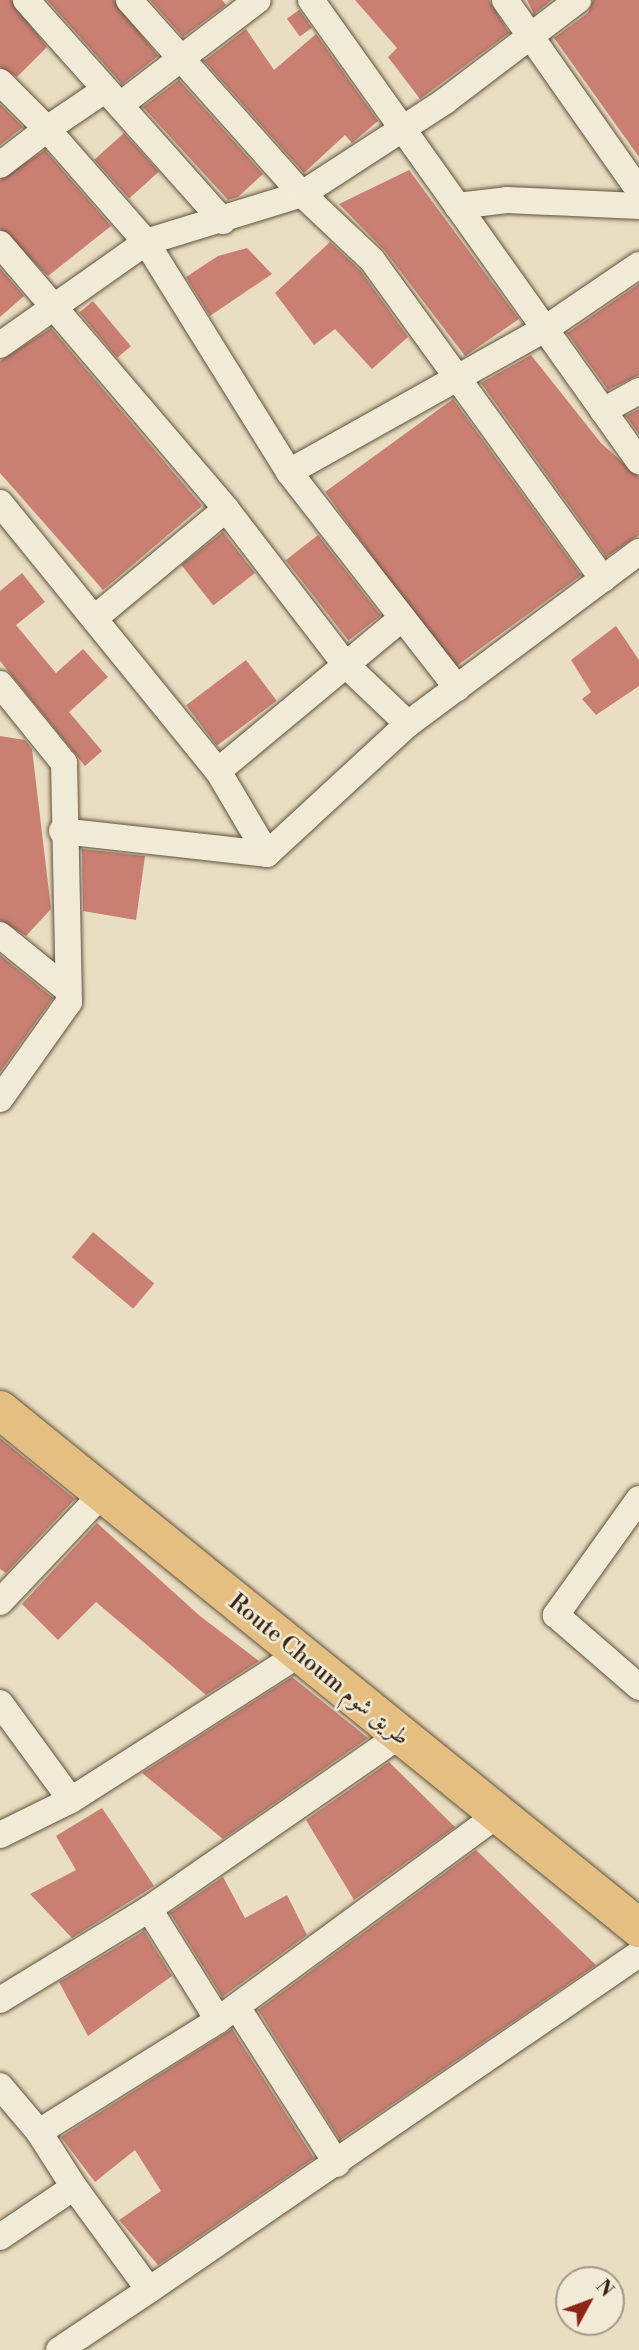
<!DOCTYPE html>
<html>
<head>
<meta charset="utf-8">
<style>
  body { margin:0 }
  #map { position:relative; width:639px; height:2350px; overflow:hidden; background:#e9dec2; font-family:"Libre Bodoni",Amiri,serif }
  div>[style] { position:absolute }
  .building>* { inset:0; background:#c98073; transform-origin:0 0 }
  .roads { filter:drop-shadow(0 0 2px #60523c) drop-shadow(0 0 2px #60523c) }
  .minor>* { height:26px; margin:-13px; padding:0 13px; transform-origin:13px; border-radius:13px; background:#f1ead7 }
  .trunk>* { height:38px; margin:-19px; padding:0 19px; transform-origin:19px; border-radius:19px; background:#e4bf81 }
  span { translate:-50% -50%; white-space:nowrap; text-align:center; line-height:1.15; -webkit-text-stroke:5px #f1ead7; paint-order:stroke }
  .street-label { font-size:23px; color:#332310 }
  .north { position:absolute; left:555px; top:2266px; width:70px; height:70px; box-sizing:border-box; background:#f1ead7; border:2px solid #a59a87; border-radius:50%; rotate:49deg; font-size:19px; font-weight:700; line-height:28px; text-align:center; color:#332310 }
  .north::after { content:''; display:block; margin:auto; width:24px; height:32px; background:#8f2418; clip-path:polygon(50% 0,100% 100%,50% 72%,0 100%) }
</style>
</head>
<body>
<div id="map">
  <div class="building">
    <i style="clip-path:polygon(0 0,11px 0,47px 47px,17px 77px,0 67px)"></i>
    <i style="clip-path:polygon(47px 0,114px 0,158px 56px,122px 84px)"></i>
    <i style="clip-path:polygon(150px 0,222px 0,226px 5px,183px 37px)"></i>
    <i style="clip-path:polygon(355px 0,489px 0,509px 33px,420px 99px,388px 57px,397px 48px)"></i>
    <i style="clip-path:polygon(527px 0,552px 0,534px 14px)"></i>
    <i style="clip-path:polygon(593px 0,639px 0,639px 157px,554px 38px,588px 13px)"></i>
    <i style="left:299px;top:10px;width:22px;height:15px;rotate:54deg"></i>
    <i style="clip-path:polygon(246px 29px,274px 70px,316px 34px,378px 121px,352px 143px,345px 135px,304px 173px,204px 61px)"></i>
    <i style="clip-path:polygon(179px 80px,263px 174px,238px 197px,228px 200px,143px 107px)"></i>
    <i style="clip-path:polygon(0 104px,23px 127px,0 145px)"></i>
    <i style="left:124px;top:133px;width:52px;height:40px;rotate:48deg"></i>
    <i style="clip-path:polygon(45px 150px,111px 226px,48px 276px,0 229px,0 180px)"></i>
    <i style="clip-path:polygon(409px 170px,519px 319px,465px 356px,385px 251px,339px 204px)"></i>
    <i style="clip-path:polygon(330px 242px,360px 270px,408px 337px,372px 369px,335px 329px,314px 345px,275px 293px)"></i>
    <i style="clip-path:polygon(247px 248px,272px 274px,210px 316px,186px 277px,218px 256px)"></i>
    <i style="clip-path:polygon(0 268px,24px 296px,0 317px)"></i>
    <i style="clip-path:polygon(639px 284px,639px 375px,608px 390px,567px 333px)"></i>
    <i style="left:93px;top:301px;width:59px;height:18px;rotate:50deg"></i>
    <i style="clip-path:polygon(51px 328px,202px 506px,103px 590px,0 473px,0 361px)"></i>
    <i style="clip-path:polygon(531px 355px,601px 443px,639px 477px,639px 535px,606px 557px,481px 383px)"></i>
    <i style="left:453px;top:399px;width:218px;height:158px;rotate:54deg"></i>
    <i style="clip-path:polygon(639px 409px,639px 434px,626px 416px)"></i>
    <i style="left:223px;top:532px;width:52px;height:53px;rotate:52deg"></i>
    <i style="left:318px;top:535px;width:102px;height:41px;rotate:52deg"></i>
    <i style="clip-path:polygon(22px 573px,45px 602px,16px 625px,56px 673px,83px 649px,108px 677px,69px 712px,102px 751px,85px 766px,0 661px,0 591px)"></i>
    <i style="clip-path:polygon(616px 626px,639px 660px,639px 686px,596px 715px,582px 699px,591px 692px,571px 660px)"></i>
    <i style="left:246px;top:660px;width:51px;height:75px;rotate:53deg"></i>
    <i style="clip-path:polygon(0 736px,25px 740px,32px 749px,51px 909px,26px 936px,0 920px)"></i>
    <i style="clip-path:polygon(82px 849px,145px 856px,136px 920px,83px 911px)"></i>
    <i style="clip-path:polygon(0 955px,53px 998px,0 1072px)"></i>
    <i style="left:93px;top:1232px;width:80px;height:33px;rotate:40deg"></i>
    <i style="clip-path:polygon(0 1438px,75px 1499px,6px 1573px,0 1569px)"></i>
    <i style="clip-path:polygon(97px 1523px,200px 1616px,259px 1661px,206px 1695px,96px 1602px,58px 1640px,22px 1604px)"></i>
    <i style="clip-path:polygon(292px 1677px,368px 1738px,223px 1839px,142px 1773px)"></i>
    <i style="clip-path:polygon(389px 1762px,455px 1827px,354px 1900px,306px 1820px)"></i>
    <i style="clip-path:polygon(102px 1808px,154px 1886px,72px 1938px,30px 1894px,76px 1870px,56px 1836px)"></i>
    <i style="clip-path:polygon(476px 1850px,596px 1965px,340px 2140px,258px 2010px)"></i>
    <i style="clip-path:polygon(223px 1877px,245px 1918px,287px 1895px,307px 1935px,222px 1997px,170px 1913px)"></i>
    <i style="clip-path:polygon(144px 1931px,172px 1976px,88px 2036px,59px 1982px)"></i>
    <i style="clip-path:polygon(232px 2029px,314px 2158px,158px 2265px,119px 2220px,161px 2191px,135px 2150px,95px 2182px,61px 2137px)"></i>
  </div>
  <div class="roads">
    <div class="minor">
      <i style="left:26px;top:0;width:296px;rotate:48.3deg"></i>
      <i style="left:129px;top:0;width:260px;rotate:48.3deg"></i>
      <i style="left:302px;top:194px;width:96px;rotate:43.3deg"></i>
      <i style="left:372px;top:260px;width:394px;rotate:54.1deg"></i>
      <i style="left:311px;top:0;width:566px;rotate:54.57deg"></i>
      <i style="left:505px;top:0;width:233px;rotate:54.9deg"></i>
      <i style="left:0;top:82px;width:66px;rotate:45deg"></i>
      <i style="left:47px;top:129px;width:71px;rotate:-34.1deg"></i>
      <i style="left:120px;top:105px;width:173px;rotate:-37.3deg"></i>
      <i style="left:0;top:165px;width:59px;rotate:-37.5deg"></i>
      <i style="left:47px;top:129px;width:150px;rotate:48.8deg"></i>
      <i style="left:146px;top:242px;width:271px;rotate:58.1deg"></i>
      <i style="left:289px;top:472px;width:274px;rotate:52.1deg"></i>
      <i style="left:457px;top:206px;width:50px;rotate:-6.8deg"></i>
      <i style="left:507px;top:200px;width:132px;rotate:2.6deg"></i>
      <i style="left:0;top:244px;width:348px;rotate:49.5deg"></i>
      <i style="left:226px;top:509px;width:195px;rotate:52.5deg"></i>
      <i style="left:345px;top:664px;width:87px;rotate:43.6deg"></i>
      <i style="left:408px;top:724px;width:288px;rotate:-36.7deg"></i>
      <i style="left:0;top:345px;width:179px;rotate:-35.2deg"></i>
      <i style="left:146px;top:242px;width:163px;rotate:-17.1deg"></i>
      <i style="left:302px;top:194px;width:171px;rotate:-33deg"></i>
      <i style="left:445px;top:101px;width:167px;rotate:-37.2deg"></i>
      <i style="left:603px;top:411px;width:41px;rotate:-29.1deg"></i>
      <i style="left:289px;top:472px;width:293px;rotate:-29.2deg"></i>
      <i style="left:545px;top:329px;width:114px;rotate:-34.2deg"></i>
      <i style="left:0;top:503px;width:345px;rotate:50.9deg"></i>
      <i style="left:218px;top:771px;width:96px;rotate:59.4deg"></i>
      <i style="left:267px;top:854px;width:192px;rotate:-42.7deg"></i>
      <i style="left:96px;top:617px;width:169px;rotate:-39.7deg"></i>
      <i style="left:0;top:684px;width:102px;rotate:51deg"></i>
      <i style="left:64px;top:763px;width:239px;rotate:88.8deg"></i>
      <i style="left:69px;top:1002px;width:119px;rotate:125.4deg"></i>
      <i style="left:218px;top:771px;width:239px;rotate:-39.7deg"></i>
      <i style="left:62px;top:831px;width:206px;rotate:6.4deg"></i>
      <i style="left:0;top:935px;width:87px;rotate:39deg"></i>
      <i style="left:639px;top:1499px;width:143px;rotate:125.6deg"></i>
      <i style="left:556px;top:1615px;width:110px;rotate:40.9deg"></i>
      <i style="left:0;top:1602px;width:150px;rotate:-46.6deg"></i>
      <i style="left:0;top:1703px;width:120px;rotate:53.8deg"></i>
      <i style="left:71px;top:1800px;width:271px;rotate:-32.6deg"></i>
      <i style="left:0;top:1835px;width:79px;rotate:-26.2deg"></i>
      <i style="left:149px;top:1909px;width:131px;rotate:58.1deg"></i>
      <i style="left:0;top:2000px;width:175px;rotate:-31.4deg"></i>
      <i style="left:149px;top:1909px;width:305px;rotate:-34.7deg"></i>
      <i style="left:237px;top:2007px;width:186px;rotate:57.5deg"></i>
      <i style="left:0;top:2086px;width:60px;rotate:49.7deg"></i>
      <i style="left:74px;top:2187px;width:127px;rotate:53.9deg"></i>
      <i style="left:149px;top:2290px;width:594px;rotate:-34.44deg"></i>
      <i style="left:0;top:2237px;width:89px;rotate:-34deg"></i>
      <i style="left:74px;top:2187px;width:65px;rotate:-122.5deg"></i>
      <i style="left:39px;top:2132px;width:211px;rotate:-32deg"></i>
      <i style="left:218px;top:2020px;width:346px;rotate:-36.3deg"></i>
      <i style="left:59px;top:2350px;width:108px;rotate:-33.7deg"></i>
    </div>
    <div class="trunk">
      <i style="left:0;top:1410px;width:823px;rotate:39.03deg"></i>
    </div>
  </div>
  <div class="street-label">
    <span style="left:319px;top:1670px;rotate:39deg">Route Choum طريق شوم</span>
  </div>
  <div class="north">N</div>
</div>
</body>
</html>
